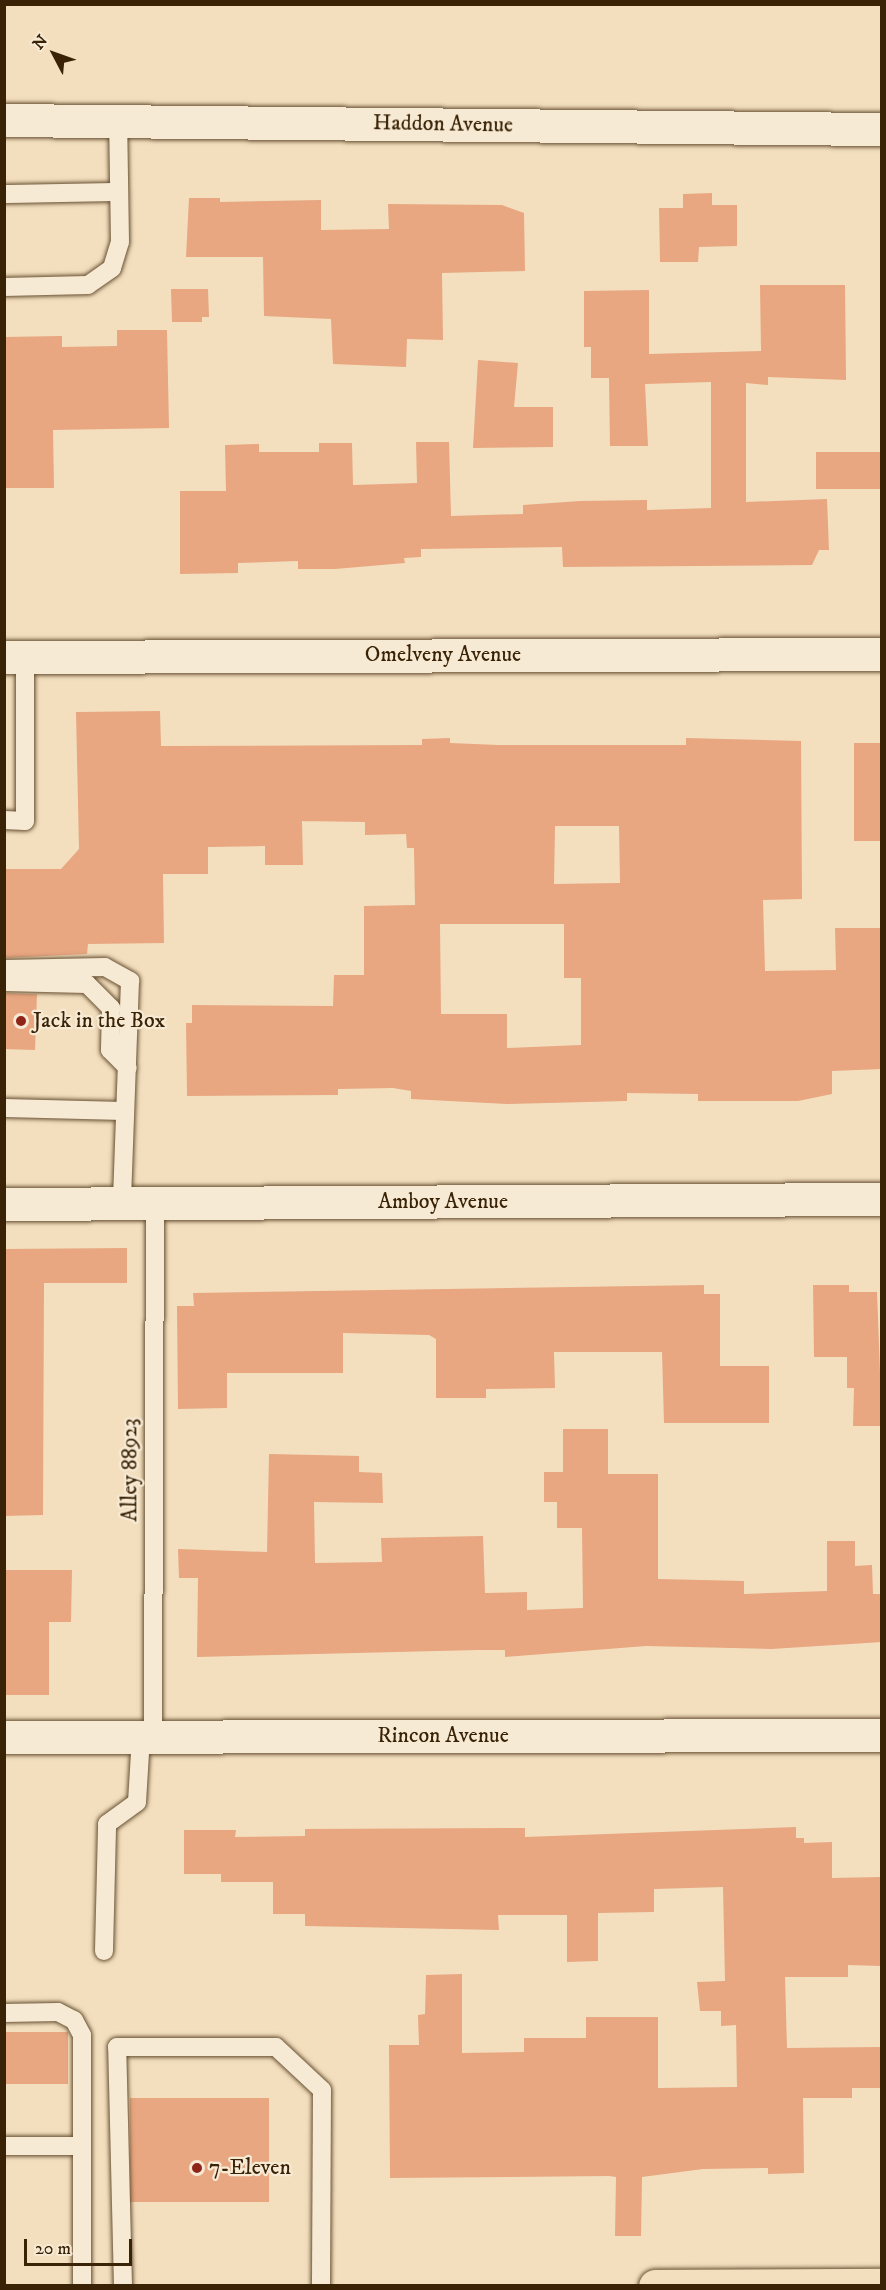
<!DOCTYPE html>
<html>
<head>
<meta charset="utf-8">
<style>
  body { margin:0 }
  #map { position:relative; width:886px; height:2290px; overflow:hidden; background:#f3dfbe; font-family:"IM FELL DW Pica",serif }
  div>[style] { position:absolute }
  .building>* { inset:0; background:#e8a681; transform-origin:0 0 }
  .roads { filter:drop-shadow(0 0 2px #685133) drop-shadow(0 0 2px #685133) }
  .service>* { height:18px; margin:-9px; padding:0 9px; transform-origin:9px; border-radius:9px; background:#f7ead5 }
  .minor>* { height:33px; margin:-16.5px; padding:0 16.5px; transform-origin:16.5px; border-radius:16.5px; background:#f7ead5 }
  .primary>* { height:33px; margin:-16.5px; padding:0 16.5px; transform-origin:16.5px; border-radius:16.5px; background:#f3dfbe }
  .dots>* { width:16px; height:16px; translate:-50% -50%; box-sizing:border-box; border:3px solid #f7ead5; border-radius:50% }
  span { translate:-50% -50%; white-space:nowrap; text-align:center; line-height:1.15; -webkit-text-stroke:4.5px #f7ead5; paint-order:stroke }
  .street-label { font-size:22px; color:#392205 }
  .poi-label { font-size:22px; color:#392205 }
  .left { translate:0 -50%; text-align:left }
  .frame { position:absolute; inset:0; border:6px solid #392205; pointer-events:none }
  .north { position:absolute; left:24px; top:24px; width:60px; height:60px; -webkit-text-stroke:4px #f7ead5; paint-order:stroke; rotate:311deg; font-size:16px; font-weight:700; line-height:24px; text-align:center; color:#392205 }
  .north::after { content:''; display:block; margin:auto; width:21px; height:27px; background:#392205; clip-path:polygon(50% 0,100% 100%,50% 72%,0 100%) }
  .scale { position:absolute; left:24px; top:2239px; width:108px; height:27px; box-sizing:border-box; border:3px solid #392205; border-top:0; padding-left:8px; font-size:18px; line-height:21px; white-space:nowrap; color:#392205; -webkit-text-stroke:4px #f7ead5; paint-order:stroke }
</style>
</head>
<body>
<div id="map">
  <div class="building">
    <i style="clip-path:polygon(712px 193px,712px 205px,737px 205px,737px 246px,699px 247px,698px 262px,660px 262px,659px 208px,683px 208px,683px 194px)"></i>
    <i style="clip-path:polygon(189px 198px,220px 198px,220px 202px,321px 200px,321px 230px,389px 229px,388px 204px,502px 205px,524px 213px,525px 271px,442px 273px,443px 340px,407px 339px,406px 367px,333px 364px,331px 319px,264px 316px,263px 257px,186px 257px)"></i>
    <i style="clip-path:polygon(760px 285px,845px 285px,846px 380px,768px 377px,768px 385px,746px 383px,746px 502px,827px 499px,829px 550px,819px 550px,812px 565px,563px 567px,562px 547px,421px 549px,421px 557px,404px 558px,405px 563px,335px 569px,298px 569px,298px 561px,238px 563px,238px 573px,180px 574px,180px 491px,226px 491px,225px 445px,259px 444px,259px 452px,319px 452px,319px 443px,352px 443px,353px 485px,417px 483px,416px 442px,449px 442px,451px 516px,523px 514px,523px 505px,580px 501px,647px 500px,647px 510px,711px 508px,711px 382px,645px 384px,648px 446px,610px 446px,609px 378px,591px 378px,591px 347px,584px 347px,584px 291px,649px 290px,649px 354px,761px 351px)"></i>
    <i style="clip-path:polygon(171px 289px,208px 289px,209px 317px,202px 317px,202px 322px,172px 322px)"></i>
    <i style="clip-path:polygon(117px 330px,167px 330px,169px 428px,53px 430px,54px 488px,4px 488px,4px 337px,62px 336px,62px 347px,117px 346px)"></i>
    <i style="clip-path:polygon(478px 360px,518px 363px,514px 407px,553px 407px,553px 447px,473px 448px)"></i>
    <i style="left:882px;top:452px;width:37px;height:66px;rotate:90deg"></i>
    <i style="clip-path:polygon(evenodd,160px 711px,161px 746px,422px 745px,422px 739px,450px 738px,450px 743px,498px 745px,686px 745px,686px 738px,801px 741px,802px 899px,763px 900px,765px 971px,836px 970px,835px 928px,882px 928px,882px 1069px,832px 1071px,832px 1094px,798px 1101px,698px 1101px,698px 1094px,627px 1093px,627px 1101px,507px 1104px,411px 1099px,411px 1091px,393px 1088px,338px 1089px,338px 1095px,187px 1096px,186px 1023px,192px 1023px,192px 1005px,333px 1006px,334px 975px,364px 975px,364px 906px,415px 905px,414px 848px,407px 848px,406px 834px,365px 835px,365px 822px,302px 821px,303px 865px,265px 865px,265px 846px,208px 847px,208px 874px,163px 874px,164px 943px,88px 944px,87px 954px,4px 958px,4px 869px,61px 869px,79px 849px,76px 712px,160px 711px,555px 826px,619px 826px,620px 883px,554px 884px,555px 826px,160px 711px,440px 924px,564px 924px,564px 978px,581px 978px,581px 1045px,507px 1048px,507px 1014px,441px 1014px,440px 924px)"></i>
    <i style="left:854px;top:743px;width:28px;height:98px"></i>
    <i style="left:4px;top:993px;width:33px;height:56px;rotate:2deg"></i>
    <i style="clip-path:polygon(127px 1248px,127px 1283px,44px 1283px,43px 1515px,4px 1516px,4px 1249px)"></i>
    <i style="clip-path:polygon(704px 1285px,704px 1294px,720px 1294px,720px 1366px,769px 1366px,769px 1423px,664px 1423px,662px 1352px,554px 1352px,555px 1388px,486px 1389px,486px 1398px,436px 1398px,436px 1339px,429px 1335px,343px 1333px,343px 1373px,227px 1373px,227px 1408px,178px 1409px,177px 1306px,194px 1306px,193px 1293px)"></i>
    <i style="clip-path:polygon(813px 1285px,849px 1285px,849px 1292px,877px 1292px,882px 1426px,853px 1426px,854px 1388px,847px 1388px,847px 1357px,814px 1357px)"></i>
    <i style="clip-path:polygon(563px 1429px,608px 1429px,608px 1474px,658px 1474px,658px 1579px,744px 1581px,744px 1594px,827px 1591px,827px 1541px,855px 1541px,855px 1566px,872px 1565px,873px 1594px,882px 1594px,882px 1642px,771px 1649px,646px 1646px,505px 1657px,505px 1650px,478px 1650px,197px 1657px,198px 1578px,179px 1578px,178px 1549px,267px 1552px,269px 1454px,359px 1456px,359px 1472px,382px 1473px,383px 1503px,314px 1502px,315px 1563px,382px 1562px,381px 1538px,483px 1536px,485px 1593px,527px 1592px,527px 1610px,583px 1608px,582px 1528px,557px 1528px,557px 1502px,544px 1502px,544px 1472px,563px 1472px)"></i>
    <i style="clip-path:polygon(4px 1570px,72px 1570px,71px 1622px,49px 1622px,49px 1695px,4px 1695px)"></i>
    <i style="clip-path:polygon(796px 1827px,796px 1838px,804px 1838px,804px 1843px,832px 1842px,832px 1878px,881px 1877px,881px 1966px,848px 1965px,848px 1977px,785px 1977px,787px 2048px,882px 2047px,882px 2088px,852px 2088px,852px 2098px,803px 2098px,804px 2173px,768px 2174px,768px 2168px,703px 2169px,642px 2177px,641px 2236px,615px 2236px,616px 2177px,609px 2176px,390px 2178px,389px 2045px,419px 2045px,418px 2015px,425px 2014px,426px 1975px,462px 1974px,462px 2053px,524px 2052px,524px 2038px,586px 2038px,586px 2017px,658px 2017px,658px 2088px,737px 2087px,736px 2025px,721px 2026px,721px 2011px,700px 2011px,697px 1982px,725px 1981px,723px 1887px,654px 1889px,654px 1912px,598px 1913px,598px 1961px,567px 1962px,567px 1915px,498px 1915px,499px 1930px,305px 1926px,305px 1914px,273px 1914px,273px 1882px,221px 1882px,221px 1874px,184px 1874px,184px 1830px,236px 1830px,235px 1837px,305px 1836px,305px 1829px,525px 1828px,525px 1837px)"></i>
    <i style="left:4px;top:2032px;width:64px;height:52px"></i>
    <i style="left:269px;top:2098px;width:104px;height:139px;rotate:90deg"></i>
  </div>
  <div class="roads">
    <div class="service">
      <i style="left:4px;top:194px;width:115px;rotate:-1deg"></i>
      <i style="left:4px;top:287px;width:84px;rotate:-1.4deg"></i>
      <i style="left:88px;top:285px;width:29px;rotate:-35deg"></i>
      <i style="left:112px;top:268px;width:27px;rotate:-73deg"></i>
      <i style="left:120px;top:242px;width:121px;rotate:-90.9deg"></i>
      <i style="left:4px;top:820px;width:21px;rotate:3deg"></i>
      <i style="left:25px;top:821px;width:164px;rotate:-90deg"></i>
      <i style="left:4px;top:969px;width:101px;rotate:-1.1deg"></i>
      <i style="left:105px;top:967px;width:29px;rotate:29deg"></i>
      <i style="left:130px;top:981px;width:222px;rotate:92.1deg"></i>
      <i style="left:4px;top:982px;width:83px;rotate:1.4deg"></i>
      <i style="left:87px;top:984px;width:34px;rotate:45deg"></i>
      <i style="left:111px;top:1008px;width:42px;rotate:91.4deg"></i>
      <i style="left:110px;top:1050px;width:25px;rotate:45deg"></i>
      <i style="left:4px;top:1108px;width:120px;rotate:1.4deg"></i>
      <i style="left:153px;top:1737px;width:534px;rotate:-89.79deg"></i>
      <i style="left:104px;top:1951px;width:127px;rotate:-88.6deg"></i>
      <i style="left:107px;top:1824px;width:37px;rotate:-36deg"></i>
      <i style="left:137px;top:1802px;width:65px;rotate:-86.5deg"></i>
      <i style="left:4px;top:2013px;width:54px;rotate:-1.1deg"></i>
      <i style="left:58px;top:2012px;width:18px;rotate:27deg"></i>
      <i style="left:74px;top:2020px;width:17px;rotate:62deg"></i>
      <i style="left:82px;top:2035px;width:251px;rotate:90deg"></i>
      <i style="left:4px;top:2146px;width:77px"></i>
      <i style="left:123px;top:2286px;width:239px;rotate:-91.4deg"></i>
      <i style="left:117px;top:2047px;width:159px"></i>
      <i style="left:276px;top:2047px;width:63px;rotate:43.1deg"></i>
      <i style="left:322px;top:2090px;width:196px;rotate:90.3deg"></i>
    </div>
    <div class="minor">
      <i style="left:4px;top:120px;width:878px;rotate:0.59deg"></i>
      <i style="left:4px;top:657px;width:878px;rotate:-0.2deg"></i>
      <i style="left:4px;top:1204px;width:878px;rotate:-0.33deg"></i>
      <i style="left:4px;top:1737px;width:878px;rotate:-0.13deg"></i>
    </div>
    <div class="primary">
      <i style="left:655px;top:2286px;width:227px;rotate:-0.3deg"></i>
    </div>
  </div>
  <div class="dots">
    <i style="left:21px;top:1021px;background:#8f2418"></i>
    <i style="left:197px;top:2168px;background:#8f2418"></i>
  </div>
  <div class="street-label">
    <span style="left:443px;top:124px;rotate:1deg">Haddon Avenue</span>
    <span style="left:443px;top:655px">Omelveny Avenue</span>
    <span style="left:443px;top:1202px">Amboy Avenue</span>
    <span style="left:130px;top:1470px;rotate:-90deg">Alley 88923</span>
    <span style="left:443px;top:1736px">Rincon Avenue</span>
  </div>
  <div class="poi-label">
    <span class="left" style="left:33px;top:1021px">Jack in the Box</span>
    <span class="left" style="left:209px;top:2168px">7-Eleven</span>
  </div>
  <div class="frame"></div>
  <div class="north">N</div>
  <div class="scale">20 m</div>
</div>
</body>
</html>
